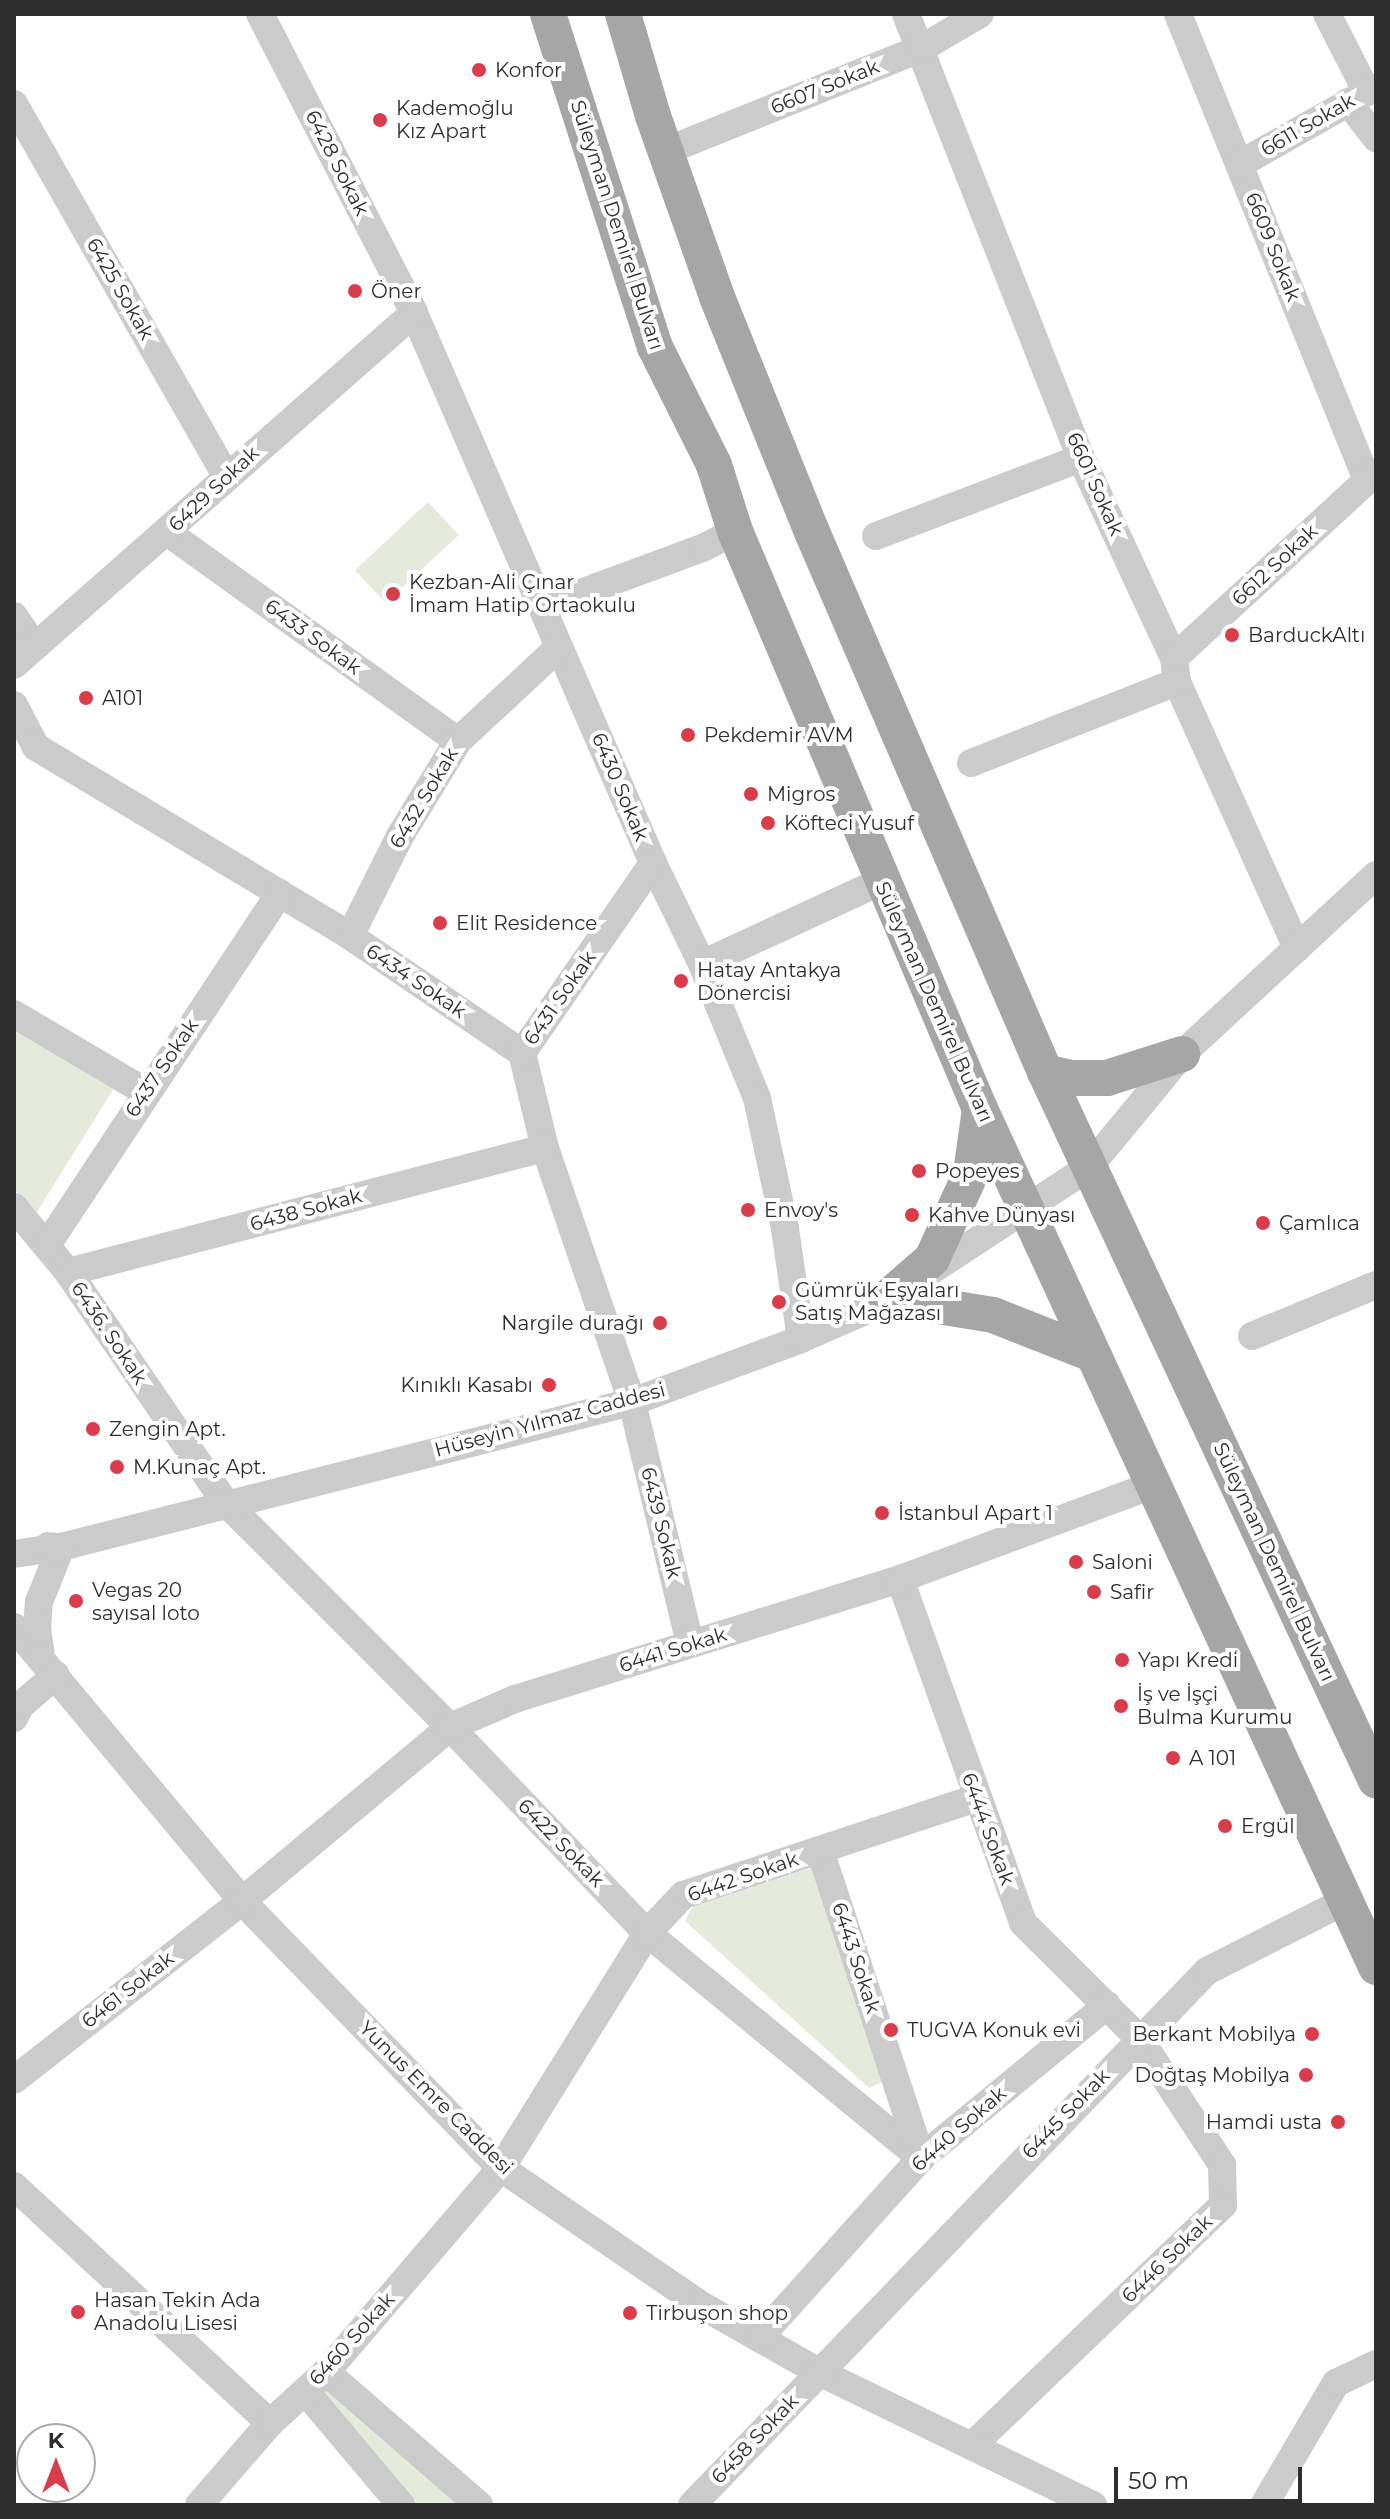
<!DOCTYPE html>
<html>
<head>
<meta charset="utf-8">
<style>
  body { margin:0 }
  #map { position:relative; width:1390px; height:2519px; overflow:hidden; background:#fff; font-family:Montserrat,sans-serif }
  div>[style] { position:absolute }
  .green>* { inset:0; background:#e4ebdd; transform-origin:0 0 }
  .minor>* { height:28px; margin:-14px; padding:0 14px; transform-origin:14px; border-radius:14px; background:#cbcbcb }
  .major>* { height:36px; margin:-18px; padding:0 18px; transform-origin:18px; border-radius:18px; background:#a6a6a6 }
  .dots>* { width:22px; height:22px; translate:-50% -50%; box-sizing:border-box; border:4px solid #fff; border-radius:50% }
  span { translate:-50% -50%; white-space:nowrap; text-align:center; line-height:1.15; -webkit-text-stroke:8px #fff; paint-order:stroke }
  .poi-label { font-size:20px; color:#2e2e2e }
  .left { translate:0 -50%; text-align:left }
  .right { translate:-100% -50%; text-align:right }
  .street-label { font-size:20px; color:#2e2e2e }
  .frame { position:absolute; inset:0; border:16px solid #2e2e2e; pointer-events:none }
  .north { position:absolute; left:16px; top:2423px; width:80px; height:80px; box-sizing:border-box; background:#fff; border:2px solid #ababab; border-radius:50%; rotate:0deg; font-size:22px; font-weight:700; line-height:32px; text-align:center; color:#2e2e2e }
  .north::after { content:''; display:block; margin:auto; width:28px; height:36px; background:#d93c4b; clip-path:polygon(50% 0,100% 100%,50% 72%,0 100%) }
  .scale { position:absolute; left:1114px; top:2467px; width:188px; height:36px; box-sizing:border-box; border:4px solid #2e2e2e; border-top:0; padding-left:10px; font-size:24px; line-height:28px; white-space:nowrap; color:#2e2e2e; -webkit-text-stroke:6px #fff; paint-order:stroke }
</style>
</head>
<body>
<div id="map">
  <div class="green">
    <i style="left:428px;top:502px;width:45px;height:100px;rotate:47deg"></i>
    <i style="clip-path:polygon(14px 1025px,116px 1085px,35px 1215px,14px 1189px)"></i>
    <i style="clip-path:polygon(818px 1866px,884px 2081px,869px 2088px,685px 1921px,695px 1902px)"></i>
    <i style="clip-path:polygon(326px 2372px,478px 2505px,396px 2505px,305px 2391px)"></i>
  </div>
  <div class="minor">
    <i style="left:260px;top:14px;width:336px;rotate:62.7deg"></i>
    <i style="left:414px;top:313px;width:600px;rotate:66.51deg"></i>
    <i style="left:653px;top:863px;width:112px;rotate:64.1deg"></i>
    <i style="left:702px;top:964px;width:145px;rotate:67.7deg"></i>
    <i style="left:757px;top:1098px;width:134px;rotate:77.9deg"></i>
    <i style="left:785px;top:1229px;width:111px;rotate:81.7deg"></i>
    <i style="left:906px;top:14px;width:477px;rotate:68.5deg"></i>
    <i style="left:1081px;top:458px;width:221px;rotate:65.1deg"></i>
    <i style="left:1174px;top:658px;width:24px;rotate:83deg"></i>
    <i style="left:1177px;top:682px;width:292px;rotate:65.7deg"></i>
    <i style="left:1178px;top:14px;width:503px;rotate:67.92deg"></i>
    <i style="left:1327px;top:14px;width:88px;rotate:62.9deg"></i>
    <i style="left:1348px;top:102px;width:46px;rotate:52.1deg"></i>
    <i style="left:14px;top:104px;width:427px;rotate:60.3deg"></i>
    <i style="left:666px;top:151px;width:276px;rotate:-21.9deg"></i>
    <i style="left:922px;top:48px;width:67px;rotate:-30.4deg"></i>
    <i style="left:1240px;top:164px;width:156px;rotate:-29.5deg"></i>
    <i style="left:167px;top:532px;width:358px;rotate:35.7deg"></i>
    <i style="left:876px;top:536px;width:219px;rotate:-20.8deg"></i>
    <i style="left:543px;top:607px;width:173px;rotate:-20.3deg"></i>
    <i style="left:705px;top:547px;width:34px;rotate:-28deg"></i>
    <i style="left:14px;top:616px;width:36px;rotate:56deg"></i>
    <i style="left:1174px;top:658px;width:275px;rotate:-42.6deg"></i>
    <i style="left:14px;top:665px;width:533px;rotate:-41.35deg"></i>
    <i style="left:14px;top:705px;width:47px;rotate:62.4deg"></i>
    <i style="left:36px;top:747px;width:366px;rotate:31deg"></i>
    <i style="left:350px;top:936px;width:208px;rotate:34.2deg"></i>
    <i style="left:522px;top:1053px;width:98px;rotate:76.4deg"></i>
    <i style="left:545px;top:1148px;width:268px;rotate:71.1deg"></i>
    <i style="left:632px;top:1402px;width:249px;rotate:76.5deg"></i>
    <i style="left:971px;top:763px;width:221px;rotate:-21.5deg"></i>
    <i style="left:350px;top:936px;width:112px;rotate:-63.4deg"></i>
    <i style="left:400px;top:836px;width:111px;rotate:-58.6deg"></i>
    <i style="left:458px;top:741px;width:138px;rotate:-42.9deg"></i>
    <i style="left:702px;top:964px;width:198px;rotate:-24.8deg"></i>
    <i style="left:14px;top:1014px;width:153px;rotate:30.6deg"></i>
    <i style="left:522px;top:1053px;width:231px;rotate:-55.4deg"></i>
    <i style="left:14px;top:1207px;width:85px;rotate:50.3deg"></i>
    <i style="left:68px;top:1272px;width:278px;rotate:55.7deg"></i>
    <i style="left:225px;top:1502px;width:318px;rotate:45deg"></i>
    <i style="left:450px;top:1727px;width:285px;rotate:46.3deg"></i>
    <i style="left:647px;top:1933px;width:355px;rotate:39.4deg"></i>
    <i style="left:47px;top:1245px;width:422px;rotate:-56.5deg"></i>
    <i style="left:68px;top:1272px;width:493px;rotate:-14.6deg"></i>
    <i style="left:1252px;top:1336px;width:134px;rotate:-22.4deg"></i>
    <i style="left:14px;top:1554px;width:48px;rotate:-8.5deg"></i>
    <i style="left:61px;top:1547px;width:589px;rotate:-14.25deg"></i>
    <i style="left:632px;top:1402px;width:180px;rotate:-20.4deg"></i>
    <i style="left:801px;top:1339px;width:85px;rotate:-23.6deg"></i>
    <i style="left:879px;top:1305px;width:251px;rotate:-33.3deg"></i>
    <i style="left:1089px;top:1167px;width:146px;rotate:-50.5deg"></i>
    <i style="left:1182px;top:1054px;width:264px;rotate:-42.7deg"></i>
    <i style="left:900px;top:1579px;width:365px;rotate:70.3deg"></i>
    <i style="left:1023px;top:1923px;width:163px;rotate:44.8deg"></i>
    <i style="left:1139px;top:2038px;width:152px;rotate:56.8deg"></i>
    <i style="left:1222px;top:2165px;width:40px;rotate:88.6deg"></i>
    <i style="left:1223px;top:2205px;width:347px;rotate:136.2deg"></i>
    <i style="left:14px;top:1627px;width:356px;rotate:50.2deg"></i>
    <i style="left:242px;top:1901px;width:372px;rotate:45.9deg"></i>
    <i style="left:501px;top:2168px;width:242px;rotate:34.4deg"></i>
    <i style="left:701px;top:2305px;width:136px;rotate:29.6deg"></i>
    <i style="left:819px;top:2372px;width:305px;rotate:25.9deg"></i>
    <i style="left:41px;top:1656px;width:27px;rotate:-98deg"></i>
    <i style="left:37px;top:1629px;width:27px;rotate:-86deg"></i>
    <i style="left:39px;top:1602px;width:59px;rotate:-68.2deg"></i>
    <i style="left:61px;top:1547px;width:13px;rotate:-176deg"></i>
    <i style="left:14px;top:1718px;width:15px;rotate:-62deg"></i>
    <i style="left:21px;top:1705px;width:46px;rotate:-40.6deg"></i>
    <i style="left:820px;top:1850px;width:323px;rotate:71.8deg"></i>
    <i style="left:14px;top:2080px;width:290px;rotate:-38.1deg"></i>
    <i style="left:242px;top:1901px;width:271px;rotate:-39.9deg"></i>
    <i style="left:450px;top:1727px;width:71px;rotate:-23.3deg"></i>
    <i style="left:515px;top:1699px;width:403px;rotate:-17.3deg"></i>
    <i style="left:900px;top:1579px;width:270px;rotate:-20.4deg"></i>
    <i style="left:14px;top:2186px;width:349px;rotate:42.8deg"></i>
    <i style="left:759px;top:2338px;width:242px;rotate:-48deg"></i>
    <i style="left:921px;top:2158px;width:241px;rotate:-39.4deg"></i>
    <i style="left:326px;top:2372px;width:203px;rotate:41deg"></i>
    <i style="left:305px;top:2391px;width:149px;rotate:49.9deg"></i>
    <i style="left:199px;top:2505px;width:108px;rotate:-49.1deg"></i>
    <i style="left:270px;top:2423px;width:76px;rotate:-42.3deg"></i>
    <i style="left:326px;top:2372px;width:269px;rotate:-49.4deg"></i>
    <i style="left:501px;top:2168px;width:277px;rotate:-58.1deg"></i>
    <i style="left:647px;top:1933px;width:52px;rotate:-46.5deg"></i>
    <i style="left:683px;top:1895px;width:309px;rotate:-18.3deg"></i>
    <i style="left:692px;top:2505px;width:742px;rotate:-46.04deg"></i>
    <i style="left:1207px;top:1971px;width:157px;rotate:-26.9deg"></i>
    <i style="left:1264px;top:2505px;width:142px;rotate:-59.5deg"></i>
    <i style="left:1336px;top:2383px;width:44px;rotate:-25.4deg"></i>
  </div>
  <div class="major">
    <i style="left:548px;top:14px;width:350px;rotate:72.2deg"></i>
    <i style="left:655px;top:347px;width:132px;rotate:63.4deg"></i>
    <i style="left:714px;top:465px;width:69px;rotate:72.3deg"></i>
    <i style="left:735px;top:531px;width:628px;rotate:67.03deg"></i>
    <i style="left:980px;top:1109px;width:945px;rotate:65.22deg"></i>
    <i style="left:623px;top:14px;width:106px;rotate:73.6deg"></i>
    <i style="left:653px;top:116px;width:192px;rotate:70.5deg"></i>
    <i style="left:717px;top:297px;width:253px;rotate:68deg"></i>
    <i style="left:812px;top:532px;width:588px;rotate:66.66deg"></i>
    <i style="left:1045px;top:1072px;width:782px;rotate:64.97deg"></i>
    <i style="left:1045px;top:1072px;width:28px;rotate:13deg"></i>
    <i style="left:1072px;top:1078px;width:35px"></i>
    <i style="left:1107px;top:1078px;width:79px;rotate:-17.7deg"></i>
    <i style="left:879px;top:1305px;width:70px;rotate:-41deg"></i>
    <i style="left:932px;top:1259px;width:94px;rotate:-65.6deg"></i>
    <i style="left:971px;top:1173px;width:65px;rotate:-82deg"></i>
    <i style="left:879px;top:1305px;width:59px;rotate:1deg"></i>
    <i style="left:938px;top:1306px;width:56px;rotate:9.3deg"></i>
    <i style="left:993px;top:1315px;width:106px;rotate:21.5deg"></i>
  </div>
  <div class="dots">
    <i style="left:479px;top:70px;background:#d93c4b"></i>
    <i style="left:380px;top:120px;background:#d93c4b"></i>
    <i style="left:355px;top:291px;background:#d93c4b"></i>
    <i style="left:393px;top:594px;background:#d93c4b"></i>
    <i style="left:1232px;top:635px;background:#d93c4b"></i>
    <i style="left:86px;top:698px;background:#d93c4b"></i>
    <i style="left:688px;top:735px;background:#d93c4b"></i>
    <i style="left:751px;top:794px;background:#d93c4b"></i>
    <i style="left:768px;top:823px;background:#d93c4b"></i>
    <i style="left:440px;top:923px;background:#d93c4b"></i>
    <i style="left:681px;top:981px;background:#d93c4b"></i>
    <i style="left:919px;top:1171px;background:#d93c4b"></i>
    <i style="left:748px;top:1210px;background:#d93c4b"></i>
    <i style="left:912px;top:1215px;background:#d93c4b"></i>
    <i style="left:1263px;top:1223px;background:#d93c4b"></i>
    <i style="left:779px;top:1302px;background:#d93c4b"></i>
    <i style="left:660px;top:1323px;background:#d93c4b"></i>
    <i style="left:549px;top:1385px;background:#d93c4b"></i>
    <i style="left:93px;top:1429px;background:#d93c4b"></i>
    <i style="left:117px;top:1467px;background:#d93c4b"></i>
    <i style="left:882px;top:1513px;background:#d93c4b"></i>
    <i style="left:1076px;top:1562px;background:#d93c4b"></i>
    <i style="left:1094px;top:1592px;background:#d93c4b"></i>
    <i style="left:76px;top:1601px;background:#d93c4b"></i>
    <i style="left:1122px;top:1660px;background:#d93c4b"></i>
    <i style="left:1121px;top:1706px;background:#d93c4b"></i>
    <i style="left:1173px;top:1758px;background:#d93c4b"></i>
    <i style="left:1225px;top:1826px;background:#d93c4b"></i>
    <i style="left:891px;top:2030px;background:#d93c4b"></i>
    <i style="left:1312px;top:2034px;background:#d93c4b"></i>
    <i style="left:1306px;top:2075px;background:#d93c4b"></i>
    <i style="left:1338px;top:2122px;background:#d93c4b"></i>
    <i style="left:78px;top:2312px;background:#d93c4b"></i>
    <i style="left:630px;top:2313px;background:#d93c4b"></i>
  </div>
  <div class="poi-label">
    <span class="left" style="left:495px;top:70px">Konfor</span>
    <span class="left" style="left:396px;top:120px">Kademoğlu<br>Kız Apart</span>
    <span class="left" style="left:371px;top:291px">Öner</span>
    <span class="left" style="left:409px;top:594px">Kezban-Ali Çınar<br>İmam Hatip Ortaokulu</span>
    <span class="left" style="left:1248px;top:635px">BarduckAltı</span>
    <span class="left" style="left:102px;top:698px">A101</span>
    <span class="left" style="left:704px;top:735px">Pekdemir AVM</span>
    <span class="left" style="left:767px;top:794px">Migros</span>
    <span class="left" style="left:784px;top:823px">Köfteci Yusuf</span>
    <span class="left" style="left:456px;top:923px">Elit Residence</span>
    <span class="left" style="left:697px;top:982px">Hatay Antakya<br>Dönercisi</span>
    <span class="left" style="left:935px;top:1171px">Popeyes</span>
    <span class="left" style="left:764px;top:1210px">Envoy's</span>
    <span class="left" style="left:928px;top:1215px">Kahve Dünyası</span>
    <span class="left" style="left:1279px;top:1223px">Çamlıca</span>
    <span class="left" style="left:795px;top:1302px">Gümrük Eşyaları<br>Satış Mağazası</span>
    <span class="right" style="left:644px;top:1323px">Nargile durağı</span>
    <span class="right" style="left:533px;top:1385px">Kınıklı Kasabı</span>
    <span class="left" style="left:109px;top:1429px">Zengin Apt.</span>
    <span class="left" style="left:133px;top:1467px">M.Kunaç Apt.</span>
    <span class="left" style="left:898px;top:1513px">İstanbul Apart 1</span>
    <span class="left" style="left:1092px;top:1562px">Saloni</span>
    <span class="left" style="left:92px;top:1602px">Vegas 20<br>sayısal loto</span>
    <span class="left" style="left:1110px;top:1592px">Safir</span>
    <span class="left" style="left:1138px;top:1660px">Yapı Kredi</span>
    <span class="left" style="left:1137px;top:1706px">İş ve İşçi<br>Bulma Kurumu</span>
    <span class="left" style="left:1189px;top:1758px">A 101</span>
    <span class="left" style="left:1241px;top:1826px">Ergül</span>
    <span class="left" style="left:907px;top:2030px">TUGVA Konuk evi</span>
    <span class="right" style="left:1296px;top:2034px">Berkant Mobilya</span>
    <span class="right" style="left:1290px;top:2075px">Doğtaş Mobilya</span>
    <span class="right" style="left:1322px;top:2122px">Hamdi usta</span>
    <span class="left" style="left:94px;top:2312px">Hasan Tekin Ada<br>Anadolu Lisesi</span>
    <span class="left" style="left:646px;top:2313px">Tirbuşon shop</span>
  </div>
  <div class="street-label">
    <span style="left:825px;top:87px;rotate:-22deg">6607 Sokak</span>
    <span style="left:1308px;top:125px;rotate:-30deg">6611 Sokak</span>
    <span style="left:337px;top:163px;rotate:63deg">6428 Sokak</span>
    <span style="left:617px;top:225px;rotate:72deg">Süleyman Demirel Bulvarı</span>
    <span style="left:1273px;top:247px;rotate:68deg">6609 Sokak</span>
    <span style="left:120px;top:289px;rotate:60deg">6425 Sokak</span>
    <span style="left:1095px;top:484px;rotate:66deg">6601 Sokak</span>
    <span style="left:214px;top:489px;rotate:-43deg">6429 Sokak</span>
    <span style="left:1275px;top:565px;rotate:-43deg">6612 Sokak</span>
    <span style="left:313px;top:637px;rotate:36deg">6433 Sokak</span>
    <span style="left:620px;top:787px;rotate:67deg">6430 Sokak</span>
    <span style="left:424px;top:798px;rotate:-59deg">6432 Sokak</span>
    <span style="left:416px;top:981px;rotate:34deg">6434 Sokak</span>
    <span style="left:560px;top:998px;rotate:-55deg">6431 Sokak</span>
    <span style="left:934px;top:1002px;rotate:66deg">Süleyman Demirel Bulvarı</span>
    <span style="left:162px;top:1068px;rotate:-56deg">6437 Sokak</span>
    <span style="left:306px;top:1210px;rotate:-15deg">6438 Sokak</span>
    <span style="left:109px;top:1333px;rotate:56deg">6436. Sokak</span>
    <span style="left:550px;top:1420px;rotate:-15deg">Hüseyin Yılmaz Caddesi</span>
    <span style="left:661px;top:1523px;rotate:76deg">6439 Sokak</span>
    <span style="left:1274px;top:1562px;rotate:65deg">Süleyman Demirel Bulvarı</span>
    <span style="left:673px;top:1650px;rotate:-17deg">6441 Sokak</span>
    <span style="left:988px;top:1829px;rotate:70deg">6444 Sokak</span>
    <span style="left:561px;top:1843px;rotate:46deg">6422 Sokak</span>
    <span style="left:743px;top:1877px;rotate:-19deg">6442 Sokak</span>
    <span style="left:856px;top:1958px;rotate:72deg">6443 Sokak</span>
    <span style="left:128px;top:1990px;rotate:-38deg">6461 Sokak</span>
    <span style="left:436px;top:2098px;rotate:45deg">Yunus Emre Caddesi</span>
    <span style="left:1066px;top:2114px;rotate:-46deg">6445 Sokak</span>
    <span style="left:959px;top:2129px;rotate:-41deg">6440 Sokak</span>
    <span style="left:1167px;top:2259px;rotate:-44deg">6446 Sokak</span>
    <span style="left:352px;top:2339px;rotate:-48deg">6460 Sokak</span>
    <span style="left:755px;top:2439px;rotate:-46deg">6458 Sokak</span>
  </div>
  <div class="frame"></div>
  <div class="north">K</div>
  <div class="scale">50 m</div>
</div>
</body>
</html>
